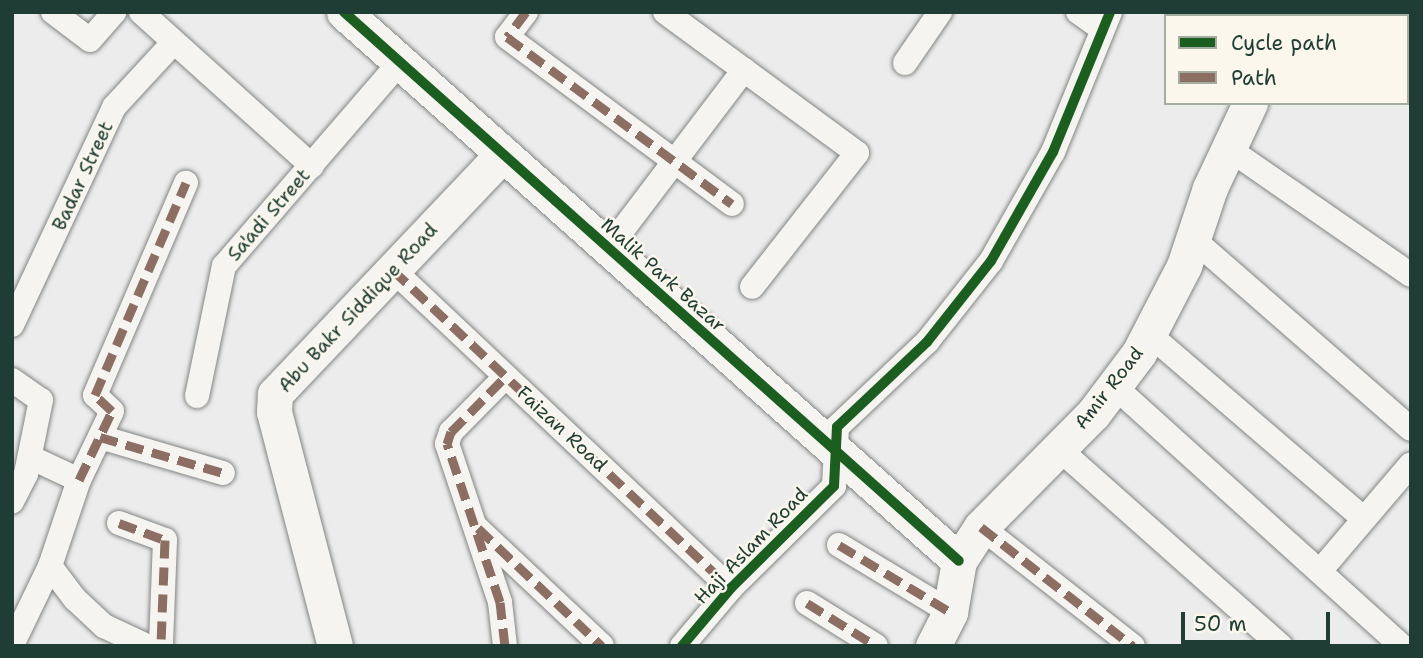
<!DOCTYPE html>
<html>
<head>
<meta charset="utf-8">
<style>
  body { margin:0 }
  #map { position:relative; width:1423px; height:658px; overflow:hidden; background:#edecec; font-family:"Shantell Sans",sans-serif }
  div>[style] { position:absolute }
  .roads { filter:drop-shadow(0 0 2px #818685) drop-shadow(0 0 2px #818685) }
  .street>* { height:24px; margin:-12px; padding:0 12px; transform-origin:12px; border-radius:12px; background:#f5f4f0 }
  .secondary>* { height:35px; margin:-17.5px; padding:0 17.5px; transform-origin:17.5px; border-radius:17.5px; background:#f5f4f0 }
  .quiet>* { height:9px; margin-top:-4.5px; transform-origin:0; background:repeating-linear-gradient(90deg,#8d6e63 0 18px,transparent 0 27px) }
  .cycleway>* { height:10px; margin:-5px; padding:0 5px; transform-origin:5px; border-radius:5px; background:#1b5e20 }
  span { translate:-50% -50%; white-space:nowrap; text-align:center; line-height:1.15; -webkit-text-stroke:5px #fbf7ec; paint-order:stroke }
  .street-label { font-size:19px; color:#1f3d34 }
  .frame { position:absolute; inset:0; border:14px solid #1f3d34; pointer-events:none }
  .legend { position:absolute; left:1164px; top:14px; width:245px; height:91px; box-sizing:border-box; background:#fbf7ec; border:2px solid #a3ada2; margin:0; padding:9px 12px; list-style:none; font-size:21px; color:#1f3d34 }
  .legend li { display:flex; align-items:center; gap:14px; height:35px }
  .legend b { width:35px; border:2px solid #a3ada2 }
  .scale { position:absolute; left:1181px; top:612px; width:149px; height:32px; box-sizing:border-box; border:4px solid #1f3d34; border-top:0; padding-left:9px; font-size:21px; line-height:24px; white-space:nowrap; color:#1f3d34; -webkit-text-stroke:5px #fbf7ec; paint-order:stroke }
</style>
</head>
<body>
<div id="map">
  <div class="roads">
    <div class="street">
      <i style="left:53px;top:12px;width:46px;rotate:37.1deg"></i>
      <i style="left:90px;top:40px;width:37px;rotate:-49deg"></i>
      <i style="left:141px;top:12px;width:230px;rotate:42deg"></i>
      <i style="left:526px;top:12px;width:31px;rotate:127deg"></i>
      <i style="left:507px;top:37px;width:280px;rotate:36.6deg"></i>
      <i style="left:665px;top:12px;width:238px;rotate:36.3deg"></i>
      <i style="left:857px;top:153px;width:170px;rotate:128.1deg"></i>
      <i style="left:1078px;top:12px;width:28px;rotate:35deg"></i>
      <i style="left:905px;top:63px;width:62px;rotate:-55.5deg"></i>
      <i style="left:1407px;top:80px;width:4px;rotate:27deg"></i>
      <i style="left:1229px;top:149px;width:221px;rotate:34.7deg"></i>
      <i style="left:1193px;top:239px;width:289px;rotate:41.1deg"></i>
      <i style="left:608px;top:249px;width:225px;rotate:-52.8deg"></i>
      <i style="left:393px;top:270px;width:464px;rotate:43.3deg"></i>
      <i style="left:12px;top:325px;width:241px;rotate:-64.9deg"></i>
      <i style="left:114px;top:107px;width:88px;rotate:-47.3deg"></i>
      <i style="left:1149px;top:334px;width:282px;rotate:40.7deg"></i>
      <i style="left:12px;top:380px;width:35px;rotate:35deg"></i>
      <i style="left:41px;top:400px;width:76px;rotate:101.5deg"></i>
      <i style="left:26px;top:474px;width:31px;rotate:117deg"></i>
      <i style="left:1114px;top:386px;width:388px;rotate:42.1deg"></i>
      <i style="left:197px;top:396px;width:133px;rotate:-78.3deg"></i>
      <i style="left:224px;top:266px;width:269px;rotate:-49.2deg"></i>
      <i style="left:100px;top:437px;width:128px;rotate:16.3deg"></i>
      <i style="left:1058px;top:448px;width:298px;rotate:41.6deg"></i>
      <i style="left:79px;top:480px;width:76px;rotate:-64.4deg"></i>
      <i style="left:112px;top:411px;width:23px;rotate:-137deg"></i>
      <i style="left:95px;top:395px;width:231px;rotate:-66.8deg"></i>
      <i style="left:119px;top:523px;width:49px;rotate:20.3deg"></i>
      <i style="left:165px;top:540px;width:106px;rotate:92.2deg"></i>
      <i style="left:981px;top:527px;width:193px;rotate:38.1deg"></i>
      <i style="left:478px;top:529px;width:170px;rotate:43.3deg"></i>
      <i style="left:839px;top:545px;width:130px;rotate:31.1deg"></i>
      <i style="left:50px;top:566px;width:41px;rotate:52.9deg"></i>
      <i style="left:75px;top:599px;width:40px;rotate:43deg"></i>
      <i style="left:104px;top:626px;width:47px;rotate:24.9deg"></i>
      <i style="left:1320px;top:571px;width:140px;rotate:-49.6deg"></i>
      <i style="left:807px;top:603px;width:81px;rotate:31.9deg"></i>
      <i style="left:12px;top:645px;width:88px;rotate:-64.3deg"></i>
      <i style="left:50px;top:566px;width:91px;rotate:-71.4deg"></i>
      <i style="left:79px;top:480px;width:54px;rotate:-154.9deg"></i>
      <i style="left:505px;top:646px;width:44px;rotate:-96.5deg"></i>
      <i style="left:500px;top:602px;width:167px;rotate:-108.5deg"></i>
      <i style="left:447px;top:444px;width:13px;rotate:-72deg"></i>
      <i style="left:451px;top:432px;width:78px;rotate:-45.5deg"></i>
      <i style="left:682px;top:646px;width:76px;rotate:-49.8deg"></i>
      <i style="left:731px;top:588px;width:145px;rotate:-44.7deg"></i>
      <i style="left:834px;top:486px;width:59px;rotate:-87.1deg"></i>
      <i style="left:837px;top:427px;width:124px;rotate:-43.4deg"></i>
      <i style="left:927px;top:342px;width:103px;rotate:-51.7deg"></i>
      <i style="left:991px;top:261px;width:125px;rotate:-60.4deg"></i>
      <i style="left:1053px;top:152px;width:151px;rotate:-67.8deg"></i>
    </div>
    <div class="secondary">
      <i style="left:344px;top:12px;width:824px;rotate:41.75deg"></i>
      <i style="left:1299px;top:16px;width:4px;rotate:-63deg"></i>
      <i style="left:335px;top:646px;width:242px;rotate:-104.6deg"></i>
      <i style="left:274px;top:412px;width:18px;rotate:-87deg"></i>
      <i style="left:275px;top:394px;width:331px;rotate:-46.5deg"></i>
      <i style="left:933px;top:646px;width:38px;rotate:-63deg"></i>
      <i style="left:950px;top:612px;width:52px;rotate:-80deg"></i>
      <i style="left:959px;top:561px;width:40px;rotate:-57.1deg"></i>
      <i style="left:981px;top:527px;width:159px;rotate:-45.3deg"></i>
      <i style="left:1093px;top:414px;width:76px;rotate:-53deg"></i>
      <i style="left:1139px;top:353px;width:98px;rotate:-62.7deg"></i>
      <i style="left:1184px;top:266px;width:82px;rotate:-71.6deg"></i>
      <i style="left:1210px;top:188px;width:94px;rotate:-64.8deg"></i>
    </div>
  </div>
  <div class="quiet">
    <i style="left:526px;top:12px;width:31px;rotate:127deg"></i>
    <i style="left:507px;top:37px;width:280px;rotate:36.6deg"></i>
    <i style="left:393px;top:270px;width:464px;rotate:43.3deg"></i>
    <i style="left:100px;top:437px;width:128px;rotate:16.3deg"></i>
    <i style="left:79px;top:480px;width:76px;rotate:-64.4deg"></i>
    <i style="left:112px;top:411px;width:23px;rotate:-137deg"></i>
    <i style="left:95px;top:395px;width:231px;rotate:-66.8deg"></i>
    <i style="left:119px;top:523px;width:49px;rotate:20.3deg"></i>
    <i style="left:165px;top:540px;width:106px;rotate:92.2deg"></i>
    <i style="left:981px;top:527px;width:193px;rotate:38.1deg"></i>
    <i style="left:478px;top:528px;width:171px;rotate:43.6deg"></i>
    <i style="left:839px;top:545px;width:130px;rotate:31.1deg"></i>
    <i style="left:807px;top:603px;width:81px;rotate:31.9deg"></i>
    <i style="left:505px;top:646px;width:44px;rotate:-96.5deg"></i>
    <i style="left:500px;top:602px;width:167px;rotate:-108.5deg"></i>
    <i style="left:447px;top:444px;width:13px;rotate:-72deg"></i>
    <i style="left:451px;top:432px;width:78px;rotate:-45.5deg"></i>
  </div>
  <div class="cycleway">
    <i style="left:344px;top:12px;width:824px;rotate:41.75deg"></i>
    <i style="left:682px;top:646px;width:76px;rotate:-49.8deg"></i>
    <i style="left:731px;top:588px;width:145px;rotate:-44.7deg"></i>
    <i style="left:834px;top:486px;width:59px;rotate:-87.1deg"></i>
    <i style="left:837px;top:427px;width:124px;rotate:-43.4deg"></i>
    <i style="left:927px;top:342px;width:103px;rotate:-51.7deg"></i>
    <i style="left:991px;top:261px;width:125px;rotate:-60.4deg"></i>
    <i style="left:1053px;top:152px;width:151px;rotate:-67.8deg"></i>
  </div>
  <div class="street-label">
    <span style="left:83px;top:176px;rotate:-65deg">Badar Street</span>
    <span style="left:269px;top:215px;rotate:-49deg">Sa'adi Street</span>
    <span style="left:663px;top:275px;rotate:42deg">Malik Park Bazar</span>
    <span style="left:358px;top:308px;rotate:-47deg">Abu Bakr Siddique Road</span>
    <span style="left:1109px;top:388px;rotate:-52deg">Amir Road</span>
    <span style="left:562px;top:429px;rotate:43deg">Faizan Road</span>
    <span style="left:751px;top:546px;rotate:-46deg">Haji Aslam Road</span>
  </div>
  <div class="frame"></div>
  <ul class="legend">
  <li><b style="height:9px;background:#1b5e20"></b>Cycle path</li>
  <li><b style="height:9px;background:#8d6e63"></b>Path</li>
  </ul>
  <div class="scale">50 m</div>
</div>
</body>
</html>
